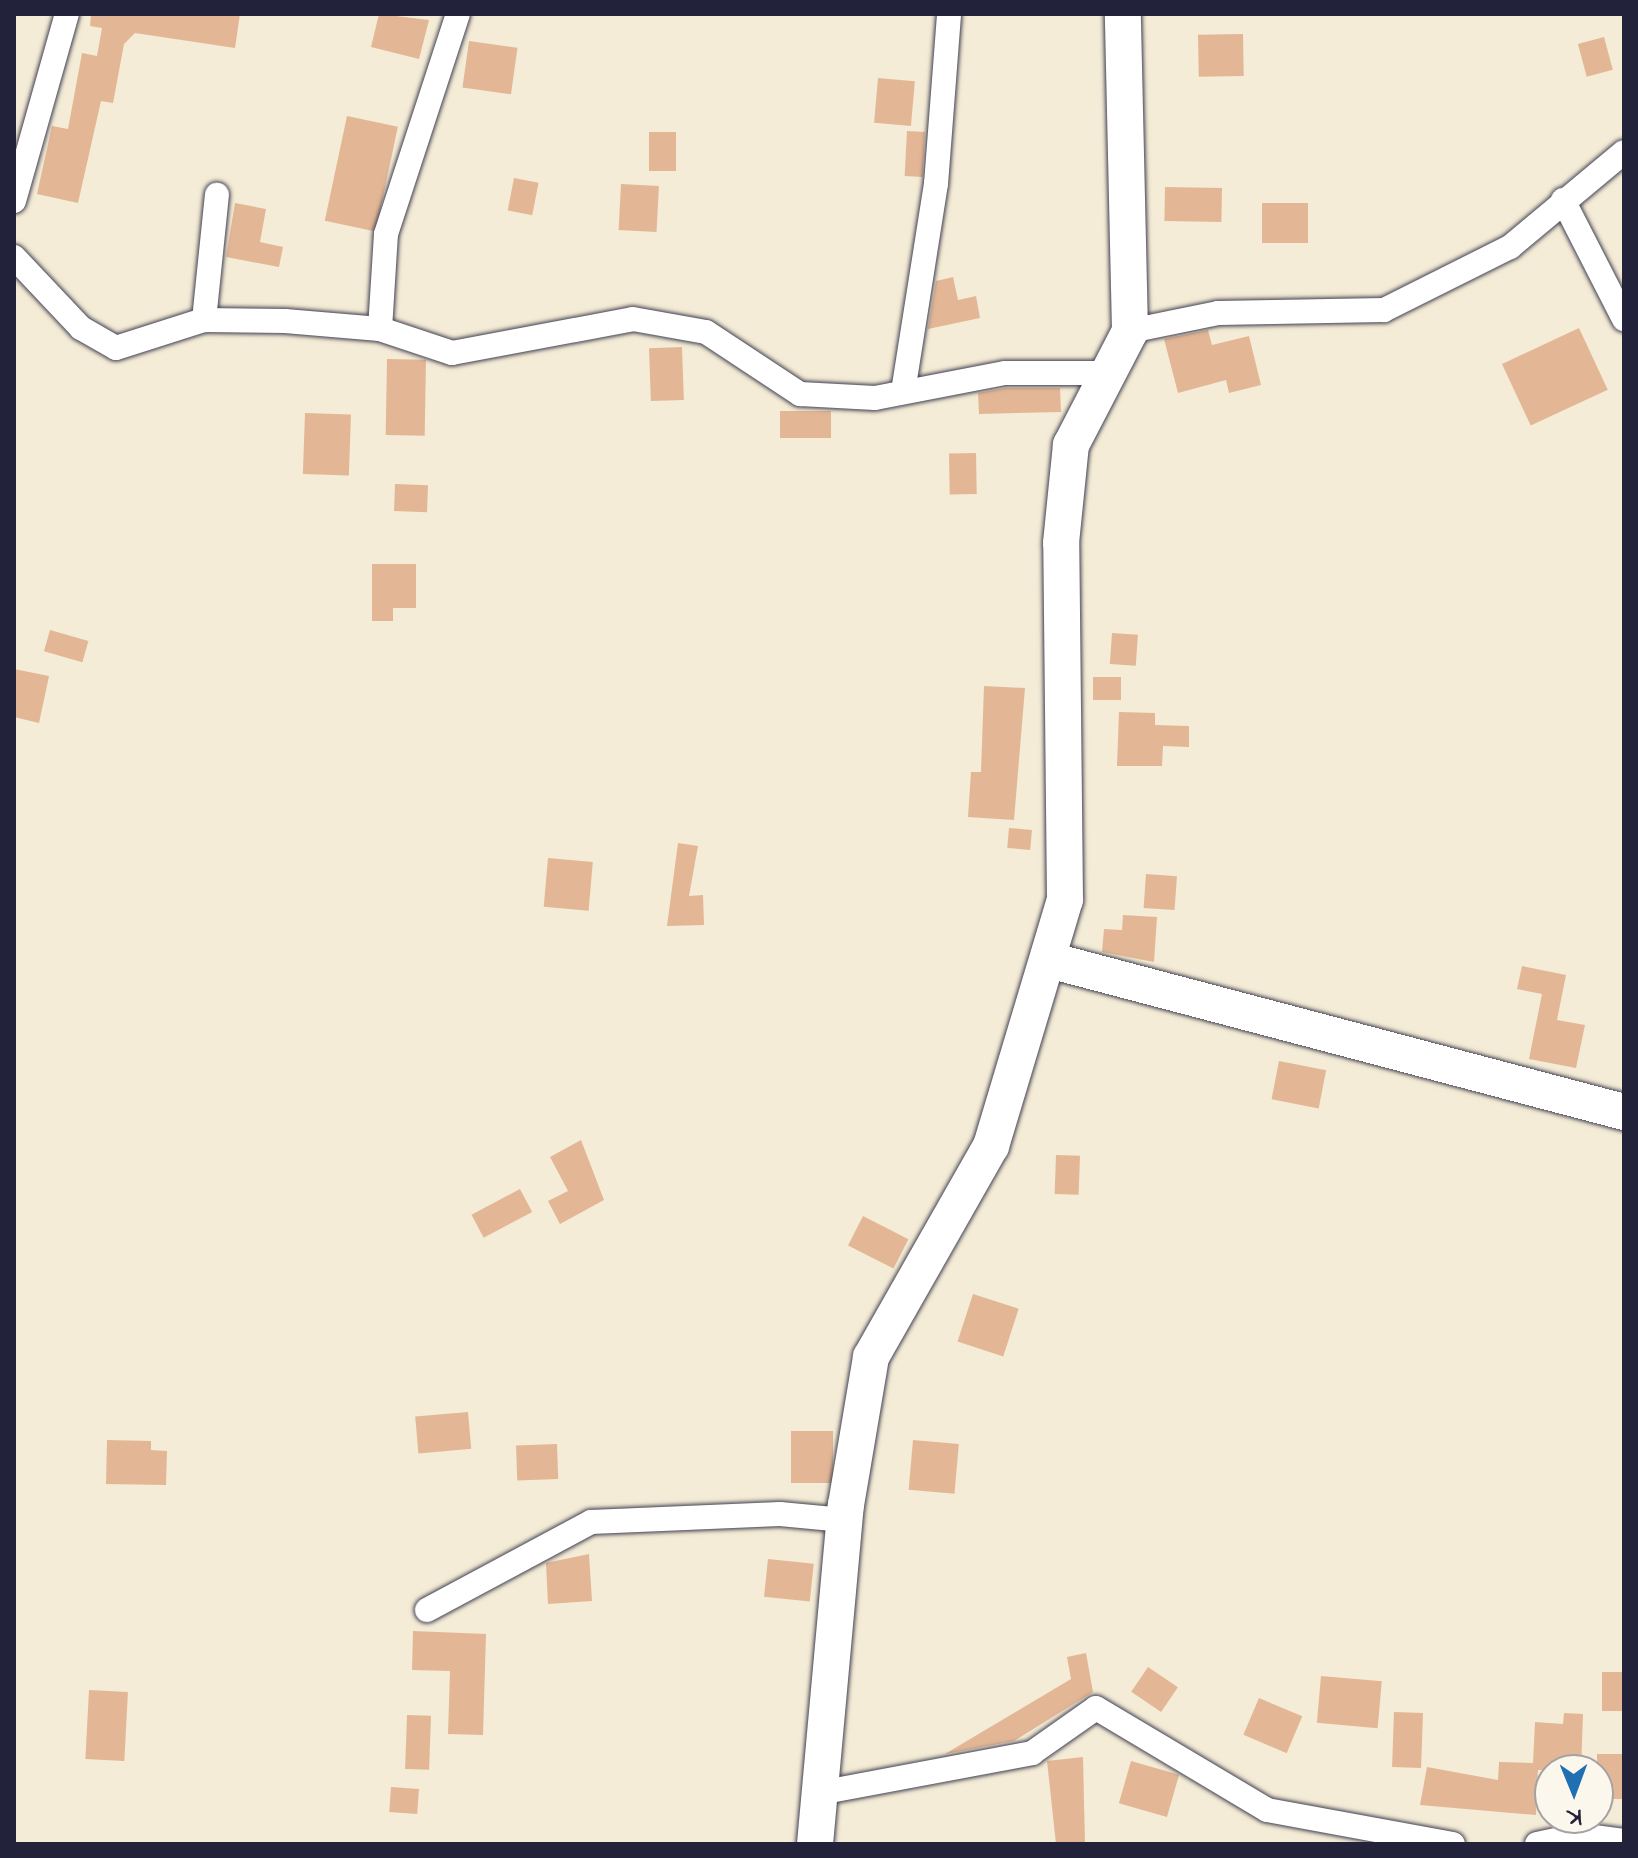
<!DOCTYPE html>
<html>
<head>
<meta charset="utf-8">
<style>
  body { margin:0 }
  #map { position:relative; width:1638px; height:1858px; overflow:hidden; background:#f4ecd6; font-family:Mynerve,sans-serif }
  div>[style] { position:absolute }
  .building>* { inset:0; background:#e3b796; transform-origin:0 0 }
  .roads { filter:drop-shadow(0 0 2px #424052) drop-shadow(0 0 2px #424052) }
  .street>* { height:24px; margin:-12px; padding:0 12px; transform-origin:12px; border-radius:12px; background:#fff }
  .secondary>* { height:36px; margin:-18px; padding:0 18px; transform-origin:18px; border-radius:18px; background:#fff }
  span { translate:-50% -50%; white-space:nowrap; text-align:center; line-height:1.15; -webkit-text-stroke:7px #fbf7ec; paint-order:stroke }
  .frame { position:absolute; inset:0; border:16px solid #22223b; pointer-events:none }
  .north { position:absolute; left:1534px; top:1754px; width:80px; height:80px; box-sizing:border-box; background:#fbf7ec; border:2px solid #a4a2a5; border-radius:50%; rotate:179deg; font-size:22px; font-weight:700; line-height:32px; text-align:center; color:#22223b }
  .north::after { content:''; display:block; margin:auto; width:28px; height:36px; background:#1f6fb2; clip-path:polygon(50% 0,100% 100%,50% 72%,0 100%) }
</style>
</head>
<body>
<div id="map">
  <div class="building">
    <i style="clip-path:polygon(91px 14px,240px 14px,235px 48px,135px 33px,124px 44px,113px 103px,101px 101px,78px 203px,37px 194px,52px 126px,68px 129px,82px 53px,97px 56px,102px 28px,90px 26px)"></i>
    <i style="clip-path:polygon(379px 14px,429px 20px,419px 59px,371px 47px)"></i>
    <i style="left:1243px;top:34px;width:42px;height:45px;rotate:89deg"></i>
    <i style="left:1604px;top:37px;width:34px;height:27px;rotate:75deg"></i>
    <i style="left:469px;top:41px;width:49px;height:47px;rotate:8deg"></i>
    <i style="left:878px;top:78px;width:37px;height:45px;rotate:5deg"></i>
    <i style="left:347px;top:116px;width:52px;height:107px;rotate:12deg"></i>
    <i style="left:907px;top:131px;width:18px;height:45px;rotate:3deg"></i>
    <i style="left:649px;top:132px;width:27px;height:39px"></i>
    <i style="left:514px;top:178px;width:25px;height:33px;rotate:11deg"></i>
    <i style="left:621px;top:184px;width:38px;height:46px;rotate:3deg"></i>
    <i style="left:1165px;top:187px;width:57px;height:34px;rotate:1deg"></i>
    <i style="clip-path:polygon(235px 203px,266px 209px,260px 242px,283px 247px,279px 267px,226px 257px)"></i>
    <i style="left:1262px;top:203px;width:46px;height:40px"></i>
    <i style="clip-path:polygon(953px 277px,958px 300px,976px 296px,980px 318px,928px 329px,936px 281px)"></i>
    <i style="left:1579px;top:328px;width:68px;height:85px;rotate:65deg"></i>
    <i style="clip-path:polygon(1208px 330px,1212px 345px,1249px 336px,1261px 385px,1229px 393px,1226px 380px,1178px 393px,1164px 339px)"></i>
    <i style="left:682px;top:347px;width:53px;height:33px;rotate:88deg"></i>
    <i style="left:387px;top:359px;width:39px;height:76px;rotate:1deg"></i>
    <i style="clip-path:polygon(1006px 388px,1060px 388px,1061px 412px,979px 414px,978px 393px)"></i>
    <i style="left:780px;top:411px;width:51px;height:27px"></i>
    <i style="left:305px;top:413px;width:46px;height:61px;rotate:2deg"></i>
    <i style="left:976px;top:453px;width:41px;height:27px;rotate:89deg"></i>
    <i style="left:395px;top:484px;width:33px;height:27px;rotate:2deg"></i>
    <i style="clip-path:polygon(372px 564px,416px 564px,416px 608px,393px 608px,393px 621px,372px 621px)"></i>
    <i style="left:50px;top:630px;width:40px;height:22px;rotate:16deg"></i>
    <i style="left:1112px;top:633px;width:26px;height:31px;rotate:4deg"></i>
    <i style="clip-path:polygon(14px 669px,49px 676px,39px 723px,14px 717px)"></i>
    <i style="left:1093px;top:677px;width:28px;height:23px"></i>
    <i style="clip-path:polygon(984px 686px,1025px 688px,1014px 820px,968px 817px,971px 772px,981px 772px)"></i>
    <i style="clip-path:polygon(1119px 712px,1155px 713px,1155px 725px,1189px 726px,1189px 747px,1163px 746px,1162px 766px,1117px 766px)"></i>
    <i style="left:1009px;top:828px;width:23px;height:20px;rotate:5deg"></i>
    <i style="clip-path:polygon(678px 843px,698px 846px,689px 896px,703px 895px,704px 925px,667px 926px)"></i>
    <i style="left:548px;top:858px;width:45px;height:49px;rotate:5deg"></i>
    <i style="left:1146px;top:874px;width:31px;height:34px;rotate:4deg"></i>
    <i style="clip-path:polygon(1123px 915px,1157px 917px,1154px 962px,1102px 952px,1104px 929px,1122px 930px)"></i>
    <i style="clip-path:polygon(1522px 966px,1566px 975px,1557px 1020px,1585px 1025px,1576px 1068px,1529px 1059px,1542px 994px,1517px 989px)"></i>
    <i style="left:1279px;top:1061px;width:48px;height:39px;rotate:11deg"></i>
    <i style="clip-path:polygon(581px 1140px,604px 1200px,560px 1224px,548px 1201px,568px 1191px,550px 1157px)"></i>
    <i style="left:1056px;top:1155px;width:24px;height:39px;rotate:2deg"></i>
    <i style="left:520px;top:1189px;width:26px;height:55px;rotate:62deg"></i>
    <i style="left:863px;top:1216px;width:51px;height:33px;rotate:27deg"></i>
    <i style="left:973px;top:1294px;width:48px;height:50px;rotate:18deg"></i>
    <i style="left:468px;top:1412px;width:37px;height:53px;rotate:85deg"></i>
    <i style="left:791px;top:1431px;width:42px;height:52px"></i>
    <i style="clip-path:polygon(107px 1440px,151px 1441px,151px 1450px,167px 1451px,166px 1485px,106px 1484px)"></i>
    <i style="left:913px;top:1440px;width:46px;height:50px;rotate:5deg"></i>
    <i style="left:557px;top:1444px;width:35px;height:41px;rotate:88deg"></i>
    <i style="clip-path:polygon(589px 1554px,592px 1601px,548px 1604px,546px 1563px)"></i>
    <i style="left:768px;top:1559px;width:46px;height:38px;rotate:6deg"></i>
    <i style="clip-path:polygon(413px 1631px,486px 1634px,483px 1735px,448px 1734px,450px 1671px,412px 1670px)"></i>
    <i style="clip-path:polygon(1086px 1653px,1093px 1692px,1014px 1741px,945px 1754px,1071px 1679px,1067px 1657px)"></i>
    <i style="left:1148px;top:1667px;width:36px;height:30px;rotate:34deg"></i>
    <i style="left:1624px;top:1672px;width:39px;height:22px;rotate:90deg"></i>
    <i style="left:1321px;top:1676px;width:61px;height:47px;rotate:5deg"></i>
    <i style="left:89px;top:1690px;width:39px;height:69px;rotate:3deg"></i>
    <i style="left:1259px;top:1698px;width:47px;height:40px;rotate:23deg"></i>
    <i style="left:1394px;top:1712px;width:29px;height:55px;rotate:2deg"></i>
    <i style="clip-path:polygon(1564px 1713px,1583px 1714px,1581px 1770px,1538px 1770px,1536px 1815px,1420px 1805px,1427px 1767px,1498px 1780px,1499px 1762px,1533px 1763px,1535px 1722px,1563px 1724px)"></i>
    <i style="left:407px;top:1715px;width:24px;height:54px;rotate:2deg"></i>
    <i style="left:1597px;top:1754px;width:27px;height:45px"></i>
    <i style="clip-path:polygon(1083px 1757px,1085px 1844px,1056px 1844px,1047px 1761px)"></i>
    <i style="left:1131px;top:1761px;width:50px;height:44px;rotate:16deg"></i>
    <i style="left:391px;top:1787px;width:28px;height:25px;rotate:4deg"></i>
  </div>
  <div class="roads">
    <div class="street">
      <i style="left:1563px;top:200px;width:134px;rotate:62.9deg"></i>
      <i style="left:14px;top:201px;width:194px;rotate:-74.2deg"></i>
      <i style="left:14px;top:257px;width:98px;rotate:46.7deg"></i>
      <i style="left:81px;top:328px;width:40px;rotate:29.7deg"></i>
      <i style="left:116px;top:348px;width:92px;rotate:-17.7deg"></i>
      <i style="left:204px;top:320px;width:81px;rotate:0.7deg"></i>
      <i style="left:285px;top:321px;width:95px;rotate:4.8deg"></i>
      <i style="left:380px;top:329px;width:76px;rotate:18.4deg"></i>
      <i style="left:452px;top:353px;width:184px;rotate:-10.6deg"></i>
      <i style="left:633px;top:319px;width:74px;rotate:10.1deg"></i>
      <i style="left:706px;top:332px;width:113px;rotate:33.4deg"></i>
      <i style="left:800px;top:394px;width:75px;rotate:3.1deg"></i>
      <i style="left:875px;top:398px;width:132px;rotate:-10.9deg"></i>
      <i style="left:1005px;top:373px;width:103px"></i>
      <i style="left:204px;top:320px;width:126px;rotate:-84.1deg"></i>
      <i style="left:380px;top:329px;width:95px;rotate:-86.4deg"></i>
      <i style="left:386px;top:234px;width:231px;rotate:-71.9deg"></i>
      <i style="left:1130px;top:331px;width:90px;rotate:-11.6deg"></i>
      <i style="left:1218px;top:313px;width:166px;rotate:-1deg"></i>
      <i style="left:1384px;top:310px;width:141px;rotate:-26.6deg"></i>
      <i style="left:1510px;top:247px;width:148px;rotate:-39.8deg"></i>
      <i style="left:903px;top:392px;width:211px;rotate:-81deg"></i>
      <i style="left:936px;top:184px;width:170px;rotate:-85.6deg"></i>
      <i style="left:427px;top:1610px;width:186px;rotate:-28.2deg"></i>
      <i style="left:591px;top:1522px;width:189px;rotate:-2.4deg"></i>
      <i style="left:780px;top:1514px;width:64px;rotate:5.4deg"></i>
      <i style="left:819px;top:1793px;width:217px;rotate:-10.6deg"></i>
      <i style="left:1032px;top:1753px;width:78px;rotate:-35.1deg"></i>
      <i style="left:1096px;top:1708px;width:199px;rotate:30.8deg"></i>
      <i style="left:1267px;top:1810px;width:189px;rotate:10.4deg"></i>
      <i style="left:1537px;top:1844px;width:43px;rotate:-12.1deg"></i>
      <i style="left:1579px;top:1835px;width:45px;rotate:7.6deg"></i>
    </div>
    <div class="secondary">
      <i style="left:1049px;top:960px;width:595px;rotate:14.81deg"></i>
      <i style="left:815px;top:1844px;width:340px;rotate:-84.8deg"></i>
      <i style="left:846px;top:1505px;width:150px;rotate:-80.4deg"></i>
      <i style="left:871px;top:1357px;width:243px;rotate:-60.4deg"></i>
      <i style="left:991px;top:1146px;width:257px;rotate:-73.3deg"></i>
      <i style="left:1065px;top:900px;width:357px;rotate:-90.6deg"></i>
      <i style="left:1061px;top:543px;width:99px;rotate:-84.2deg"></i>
      <i style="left:1071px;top:445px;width:128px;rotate:-62.6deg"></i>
      <i style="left:1130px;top:331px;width:317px;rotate:-91.3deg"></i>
    </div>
  </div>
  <div class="frame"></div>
  <div class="north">K</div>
</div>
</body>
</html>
